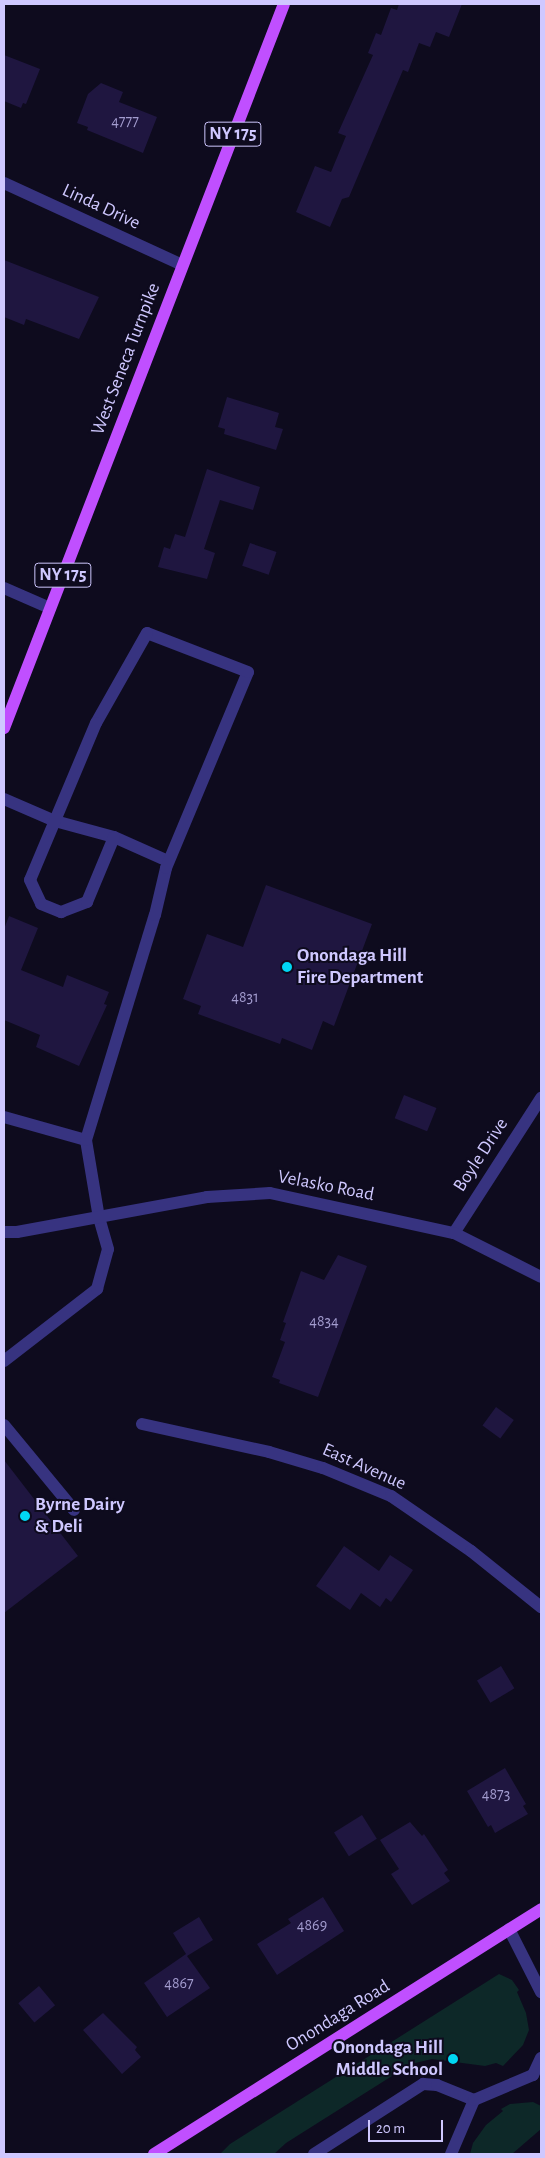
<!DOCTYPE html>
<html>
<head>
<meta charset="utf-8">
<style>
  body { margin:0 }
  #map { position:relative; width:545px; height:2158px; overflow:hidden; background:#0e0b1e; font-family:"Alegreya Sans",sans-serif }
  div>[style] { position:absolute }
  .green>* { inset:0; background:#0d2828 }
  .building>* { inset:0; background:#1f1640; transform-origin:0 0 }
  .service>* { height:12px; margin:-6px; padding:0 6px; transform-origin:6px; border-radius:6px; background:#373380 }
  .minor>* { height:12px; margin:-6px; padding:0 6px; transform-origin:6px; border-radius:6px; background:#373380 }
  .tertiary>* { height:12px; margin:-6px; padding:0 6px; transform-origin:6px; border-radius:6px; background:#373380 }
  .primary>* { height:12px; margin:-6px; padding:0 6px; transform-origin:6px; border-radius:6px; background:#c04fff }
  .dots>* { width:14px; height:14px; translate:-50% -50%; box-sizing:border-box; border:2px solid #0e0b1e; border-radius:50% }
  span { translate:-50% -50%; white-space:nowrap; text-align:center; line-height:1.15; -webkit-text-stroke:4px #0e0b1e; paint-order:stroke }
  .number-label { font-size:16px; color:#a39ccf }
  .number-label span { -webkit-text-stroke-width:0 }
  .shield-label span { padding:1px 4px; background:#0e0b1e; border:1px solid; border-radius:4px; -webkit-text-stroke-width:0 }
  .shield-label { font-size:18px; color:#cfc8ff; font-weight:700 }
  .street-label { font-size:19px; color:#cfc8ff }
  .poi-label { font-size:19px; color:#cfc8ff; font-weight:700 }
  .left { translate:0 -50%; text-align:left }
  .right { translate:-100% -50%; text-align:right }
  .frame { position:absolute; inset:0; border:5px solid #cfc8ff; pointer-events:none }
  .scale { position:absolute; left:368px; top:2120px; width:75px; height:22px; box-sizing:border-box; border:2px solid #cfc8ff; border-top:0; padding-left:6px; font-size:15px; line-height:18px; white-space:nowrap; color:#cfc8ff; -webkit-text-stroke:4px #0e0b1e; paint-order:stroke }
</style>
</head>
<body>
<div id="map">
  <div class="green">
    <i style="clip-path:polygon(499px 1974px,512px 1980px,519px 1990px,517px 1992px,526px 2013px,529px 2030px,523px 2045px,503px 2066px,496px 2063px,485px 2066px,432px 2059px,411px 2064px,286px 2143px,274px 2154px,220px 2154px,230px 2144px)"></i>
    <i style="clip-path:polygon(533px 2102px,541px 2106px,541px 2129px,512px 2154px,470px 2154px,473px 2143px,486px 2125px,503px 2111px,501px 2109px,510px 2104px)"></i>
  </div>
  <div class="building">
    <i style="clip-path:polygon(399px 4px,462px 4px,449px 37px,436px 32px,430px 47px,419px 43px,408px 72px,403px 70px,349px 197px,342px 199px,330px 227px,296px 212px,315px 166px,331px 172px,346px 136px,338px 133px,373px 55px,368px 53px,376px 33px,381px 35px,391px 8px,397px 10px)"></i>
    <i style="clip-path:polygon(4px 55px,40px 69px,26px 104px,23px 103px,21px 108px,4px 101px)"></i>
    <i style="clip-path:polygon(101px 83px,123px 92px,119px 102px,157px 117px,143px 153px,87px 130px,88px 127px,77px 123px,88px 94px)"></i>
    <i style="clip-path:polygon(4px 260px,99px 297px,79px 339px,26px 319px,24px 325px,4px 317px)"></i>
    <i style="clip-path:polygon(227px 397px,279px 413px,275px 427px,283px 429px,276px 450px,224px 434px,225px 429px,218px 427px)"></i>
    <i style="clip-path:polygon(207px 469px,260px 487px,253px 510px,220px 500px,204px 549px,215px 553px,207px 579px,158px 567px,164px 547px,170px 549px,175px 534px,185px 537px)"></i>
    <i style="left:250px;top:543px;width:28px;height:24px;rotate:19deg"></i>
    <i style="clip-path:polygon(266px 885px,372px 924px,334px 1026px,323px 1021px,312px 1050px,282px 1038px,280px 1044px,198px 1014px,201px 1006px,183px 999px,207px 934px,243px 947px)"></i>
    <i style="clip-path:polygon(9px 916px,38px 928px,21px 970px,63px 987px,67px 975px,109px 992px,104px 1004px,107px 1005px,79px 1066px,36px 1047px,40px 1035px,4px 1020px,4px 929px)"></i>
    <i style="left:404px;top:1095px;width:35px;height:25px;rotate:22deg"></i>
    <i style="clip-path:polygon(338px 1255px,367px 1266px,318px 1397px,279px 1383px,280px 1380px,272px 1377px,285px 1342px,280px 1340px,286px 1323px,283px 1322px,301px 1271px,324px 1280px)"></i>
    <i style="left:496px;top:1407px;width:22px;height:23px;rotate:36deg"></i>
    <i style="clip-path:polygon(4px 1460px,78px 1556px,4px 1613px)"></i>
    <i style="clip-path:polygon(344px 1546px,379px 1571px,390px 1555px,413px 1570px,391px 1602px,386px 1598px,380px 1607px,361px 1593px,350px 1610px,316px 1586px)"></i>
    <i style="left:501px;top:1666px;width:26px;height:28px;rotate:59deg"></i>
    <i style="clip-path:polygon(505px 1768px,526px 1804px,523px 1806px,528px 1814px,495px 1833px,491px 1825px,488px 1827px,467px 1791px)"></i>
    <i style="left:362px;top:1815px;width:28px;height:33px;rotate:58deg"></i>
    <i style="clip-path:polygon(410px 1822px,422px 1836px,424px 1834px,448px 1870px,444px 1873px,450px 1881px,412px 1905px,391px 1874px,399px 1869px,380px 1840px)"></i>
    <i style="clip-path:polygon(323px 1897px,344px 1931px,277px 1975px,257px 1944px,291px 1923px,288px 1919px)"></i>
    <i style="clip-path:polygon(199px 1917px,213px 1940px,187px 1956px,210px 1988px,167px 2017px,144px 1983px,186px 1954px,173px 1933px)"></i>
    <i style="left:39px;top:1986px;width:25px;height:27px;rotate:50deg"></i>
    <i style="clip-path:polygon(103px 2013px,137px 2047px,135px 2050px,141px 2057px,122px 2074px,83px 2030px)"></i>
  </div>
  <div class="service">
    <i style="left:4px;top:588px;width:50px;rotate:23.5deg"></i>
    <i style="left:4px;top:799px;width:56px;rotate:23.3deg"></i>
    <i style="left:55px;top:821px;width:61px;rotate:15.2deg"></i>
    <i style="left:114px;top:837px;width:59px;rotate:24deg"></i>
    <i style="left:4px;top:1117px;width:85px;rotate:15.7deg"></i>
    <i style="left:4px;top:1361px;width:118px;rotate:-37.7deg"></i>
    <i style="left:97px;top:1289px;width:41px;rotate:-74.6deg"></i>
    <i style="left:108px;top:1249px;width:32px;rotate:-106deg"></i>
    <i style="left:99px;top:1218px;width:79px;rotate:-99.5deg"></i>
    <i style="left:86px;top:1140px;width:235px;rotate:-73deg"></i>
    <i style="left:155px;top:915px;width:48px;rotate:-76.8deg"></i>
    <i style="left:166px;top:868px;width:212px;rotate:-67.3deg"></i>
    <i style="left:248px;top:672px;width:108px;rotate:-158.9deg"></i>
    <i style="left:147px;top:633px;width:103px;rotate:119.5deg"></i>
    <i style="left:96px;top:723px;width:170px;rotate:112.8deg"></i>
    <i style="left:30px;top:880px;width:26px;rotate:65deg"></i>
    <i style="left:41px;top:904px;width:22px;rotate:22deg"></i>
    <i style="left:61px;top:912px;width:28px;rotate:-21deg"></i>
    <i style="left:87px;top:902px;width:70px;rotate:-67.4deg"></i>
    <i style="left:4px;top:1425px;width:110px;rotate:50.5deg"></i>
    <i style="left:509px;top:1929px;width:71px;rotate:63.1deg"></i>
    <i style="left:314px;top:2154px;width:130px;rotate:-32.7deg"></i>
    <i style="left:423px;top:2084px;width:14px;rotate:4deg"></i>
    <i style="left:437px;top:2085px;width:40px;rotate:22deg"></i>
    <i style="left:451px;top:2154px;width:59px;rotate:-66.9deg"></i>
    <i style="left:474px;top:2100px;width:64px;rotate:-23deg"></i>
    <i style="left:533px;top:2075px;width:19px;rotate:-65deg"></i>
  </div>
  <div class="minor">
    <i style="left:4px;top:183px;width:196px;rotate:24.7deg"></i>
    <i style="left:454px;top:1233px;width:161px;rotate:-57.2deg"></i>
    <i style="left:142px;top:1424px;width:130px;rotate:12.4deg"></i>
    <i style="left:269px;top:1452px;width:56px;rotate:16.5deg"></i>
    <i style="left:323px;top:1468px;width:74px;rotate:22.4deg"></i>
    <i style="left:391px;top:1496px;width:97px;rotate:34.5deg"></i>
    <i style="left:471px;top:1551px;width:90px;rotate:38.7deg"></i>
  </div>
  <div class="tertiary">
    <i style="left:4px;top:1232px;width:13px"></i>
    <i style="left:17px;top:1232px;width:193px;rotate:-10.4deg"></i>
    <i style="left:207px;top:1197px;width:63px;rotate:-3.6deg"></i>
    <i style="left:270px;top:1193px;width:188px;rotate:12.3deg"></i>
    <i style="left:454px;top:1233px;width:97px;rotate:26.8deg"></i>
  </div>
  <div class="primary">
    <i style="left:4px;top:728px;width:776px;rotate:-68.86deg"></i>
    <i style="left:154px;top:2154px;width:458px;rotate:-32.3deg"></i>
  </div>
  <div class="dots">
    <i style="left:287px;top:967px;background:#00d6f3"></i>
    <i style="left:25px;top:1516px;background:#00d6f3"></i>
    <i style="left:453px;top:2059px;background:#00d6f3"></i>
  </div>
  <div class="number-label">
    <span style="left:125px;top:121px">4777</span>
    <span style="left:245px;top:997px">4831</span>
    <span style="left:324px;top:1321px">4834</span>
    <span style="left:496px;top:1794px">4873</span>
    <span style="left:312px;top:1925px">4869</span>
    <span style="left:179px;top:1983px">4867</span>
  </div>
  <div class="shield-label">
    <span style="left:233px;top:134px">NY 175</span>
    <span style="left:63px;top:575px">NY 175</span>
  </div>
  <div class="street-label">
    <span style="left:101px;top:207px;rotate:25deg">Linda Drive</span>
    <span style="left:126px;top:359px;rotate:-69deg">West Seneca Turnpike</span>
    <span style="left:481px;top:1155px;rotate:-57deg">Boyle Drive</span>
    <span style="left:326px;top:1186px;rotate:11deg">Velasko Road</span>
    <span style="left:364px;top:1467px;rotate:24deg">East Avenue</span>
    <span style="left:338px;top:2016px;rotate:-32deg">Onondaga Road</span>
  </div>
  <div class="poi-label">
    <span class="left" style="left:297px;top:967px">Onondaga Hill<br>Fire Department</span>
    <span class="left" style="left:35px;top:1516px">Byrne Dairy<br>&amp; Deli</span>
    <span class="right" style="left:443px;top:2059px">Onondaga Hill<br>Middle School</span>
  </div>
  <div class="frame"></div>
  <div class="scale">20 m</div>
</div>
</body>
</html>
